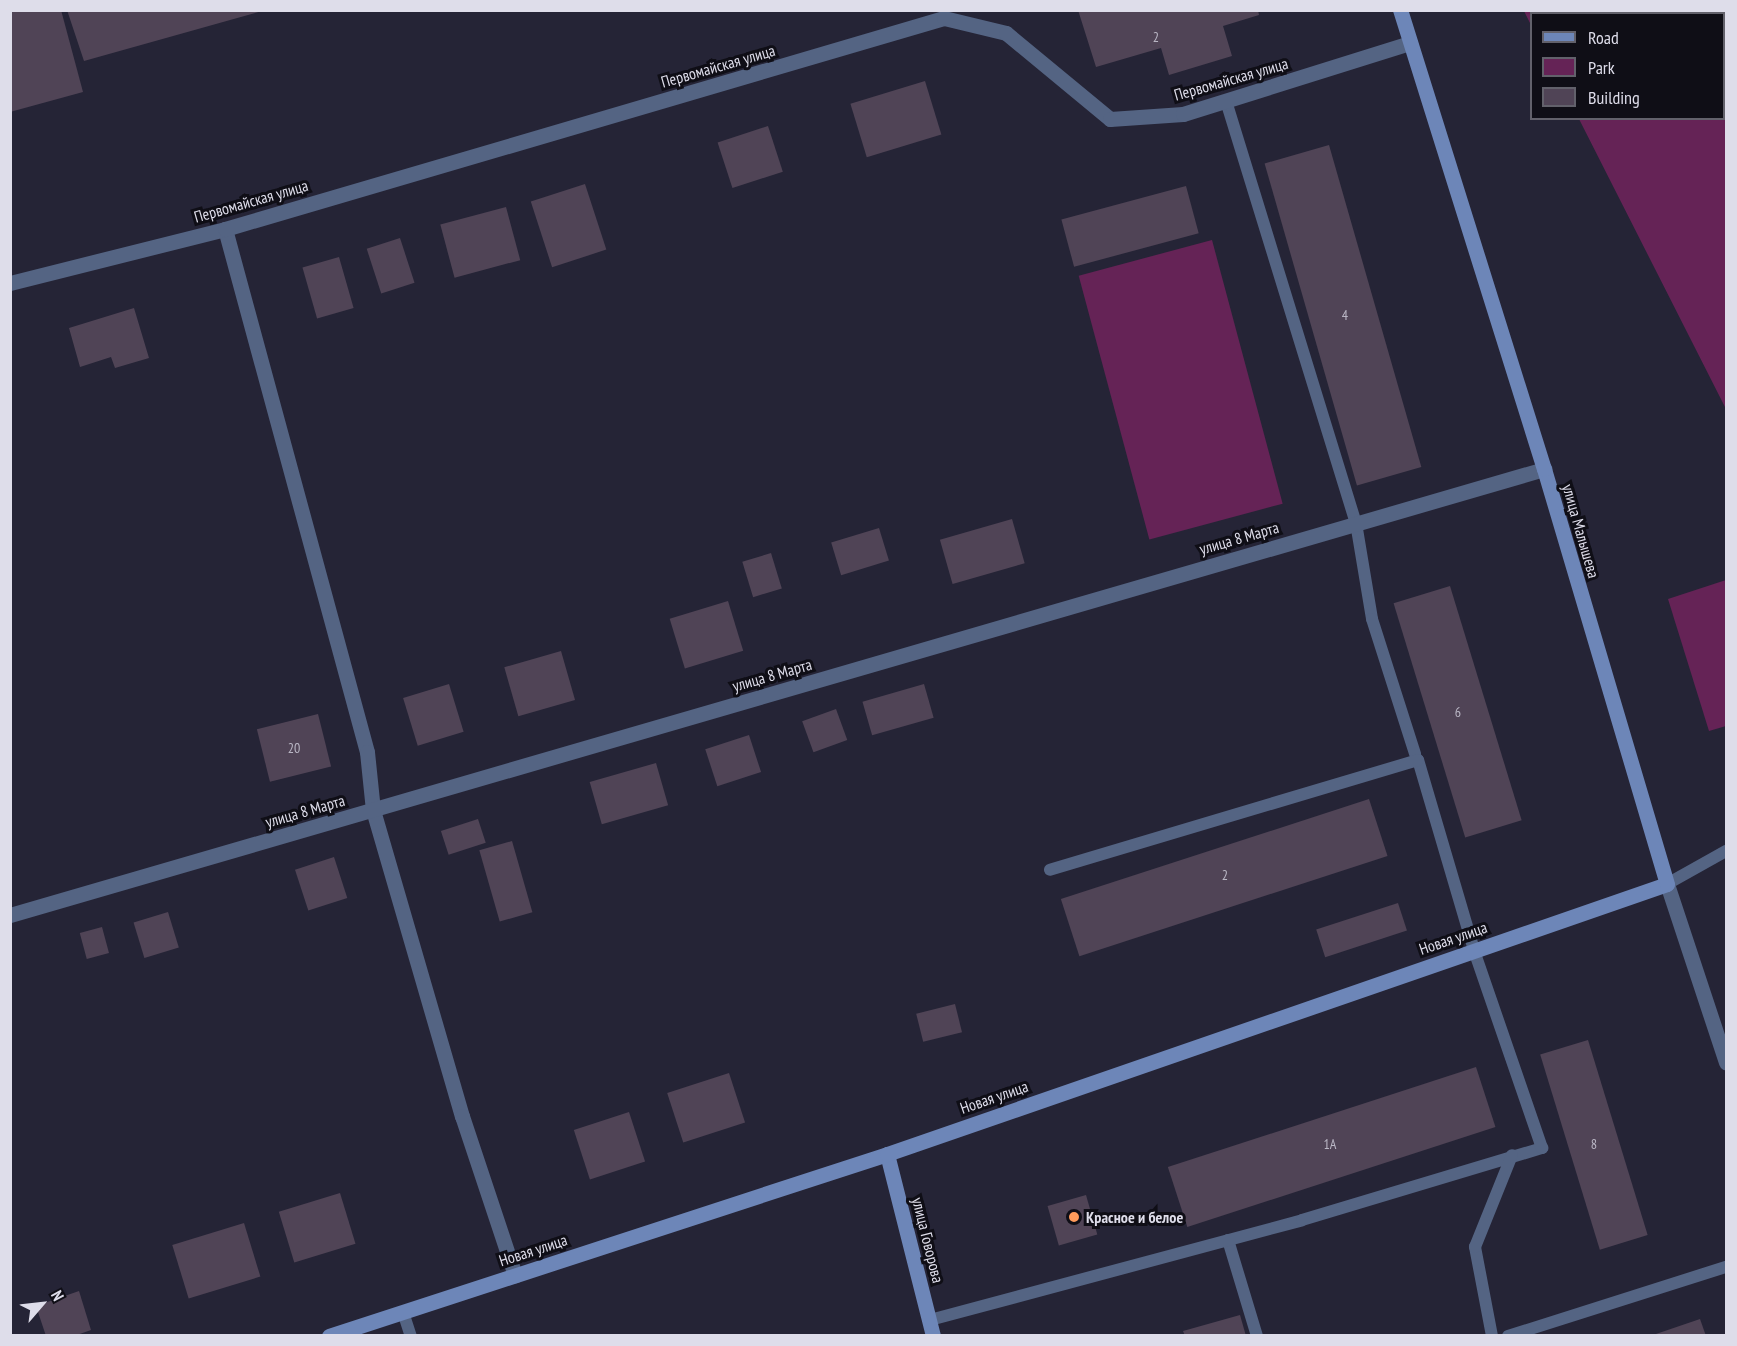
<!DOCTYPE html>
<html>
<head>
<meta charset="utf-8">
<style>
  body { margin:0 }
  #map { position:relative; width:1737px; height:1346px; overflow:hidden; background:#252436; font-family:"PT Sans Narrow",sans-serif }
  div>[style] { position:absolute }
  .green>* { inset:0; background:#652356; transform-origin:0 0 }
  .building>* { inset:0; background:#504456; transform-origin:0 0 }
  .lane>* { height:12px; margin:-6px; padding:0 6px; transform-origin:6px; border-radius:6px; background:#546483 }
  .street>* { height:15px; margin:-7.5px; padding:0 7.5px; transform-origin:7.5px; border-radius:7.5px; background:#546483 }
  .secondary>* { height:15px; margin:-7.5px; padding:0 7.5px; transform-origin:7.5px; border-radius:7.5px; background:#6d86b8 }
  .dots>* { width:16px; height:16px; translate:-50% -50%; box-sizing:border-box; border:3px solid #0f0e16; border-radius:50% }
  span { translate:-50% -50%; white-space:nowrap; text-align:center; line-height:1.15; -webkit-text-stroke:6px #0f0e16; paint-order:stroke }
  .number-label { font-size:14px; color:#bab7c5 }
  .number-label span { -webkit-text-stroke-width:0 }
  .street-label { font-size:16px; color:#deddea }
  .poi-label { font-size:16px; color:#deddea; font-weight:700 }
  .left { translate:0 -50%; text-align:left }
  .frame { position:absolute; inset:0; border:12px solid #deddea; pointer-events:none }
  .legend { position:absolute; left:1530px; top:12px; width:195px; height:108px; box-sizing:border-box; background:#0f0e16; border:2px solid #62616b; margin:0; padding:8px 10px; list-style:none; font-size:18px; color:#deddea }
  .legend li { display:flex; align-items:center; gap:12px; height:30px }
  .legend b { width:30px; border:2px solid #62616b }
  .north { position:absolute; left:12px; top:1274px; width:60px; height:60px; -webkit-text-stroke:4px #0f0e16; paint-order:stroke; rotate:62deg; font-size:16px; font-weight:700; line-height:24px; text-align:center; color:#deddea }
  .north::after { content:''; display:block; margin:auto; width:21px; height:27px; background:#deddea; clip-path:polygon(50% 0,100% 100%,50% 72%,0 100%) }
</style>
</head>
<body>
<div id="map">
  <div class="green">
    <i style="clip-path:polygon(1524px 11px,1726px 11px,1726px 409px,1579px 119px,1724px 118px,1724px 14px,1532px 14px,1531px 25px)"></i>
    <i style="left:1212px;top:240px;width:273px;height:138px;rotate:75deg"></i>
    <i style="clip-path:polygon(1726px 580px,1726px 726px,1709px 731px,1668px 599px)"></i>
  </div>
  <div class="building">
    <i style="clip-path:polygon(10px 10px,61px 10px,83px 92px,10px 112px)"></i>
    <i style="clip-path:polygon(67px 10px,262px 10px,262px 11px,84px 61px)"></i>
    <i style="clip-path:polygon(1078px 10px,1258px 10px,1259px 15px,1223px 26px,1232px 56px,1169px 75px,1161px 48px,1096px 67px)"></i>
    <i style="left:925px;top:81px;width:56px;height:78px;rotate:73deg"></i>
    <i style="left:768px;top:126px;width:48px;height:53px;rotate:72deg"></i>
    <i style="left:1329px;top:145px;width:335px;height:67px;rotate:74deg"></i>
    <i style="left:585px;top:184px;width:69px;height:57px;rotate:72deg"></i>
    <i style="left:1186px;top:186px;width:49px;height:129px;rotate:75deg"></i>
    <i style="left:506px;top:207px;width:55px;height:68px;rotate:75deg"></i>
    <i style="left:400px;top:238px;width:47px;height:35px;rotate:72deg"></i>
    <i style="left:339px;top:257px;width:53px;height:38px;rotate:74deg"></i>
    <i style="clip-path:polygon(134px 308px,149px 358px,115px 368px,111px 357px,80px 367px,69px 328px)"></i>
    <i style="left:1012px;top:519px;width:46px;height:75px;rotate:74deg"></i>
    <i style="left:879px;top:528px;width:34px;height:50px;rotate:73deg"></i>
    <i style="left:771px;top:553px;width:37px;height:30px;rotate:73deg"></i>
    <i style="left:1450px;top:586px;width:245px;height:59px;rotate:73deg"></i>
    <i style="left:728px;top:601px;width:52px;height:61px;rotate:73deg"></i>
    <i style="left:561px;top:651px;width:51px;height:59px;rotate:74deg"></i>
    <i style="left:449px;top:684px;width:50px;height:48px;rotate:73deg"></i>
    <i style="left:924px;top:684px;width:35px;height:64px;rotate:74deg"></i>
    <i style="left:836px;top:709px;width:33px;height:36px;rotate:70deg"></i>
    <i style="left:318px;top:714px;width:54px;height:63px;rotate:76deg"></i>
    <i style="left:749px;top:735px;width:39px;height:46px;rotate:72deg"></i>
    <i style="left:656px;top:763px;width:44px;height:69px;rotate:74deg"></i>
    <i style="left:1369px;top:799px;width:60px;height:324px;rotate:72deg"></i>
    <i style="left:478px;top:819px;width:25px;height:39px;rotate:72deg"></i>
    <i style="left:512px;top:841px;width:74px;height:34px;rotate:74deg"></i>
    <i style="left:334px;top:857px;width:43px;height:41px;rotate:72deg"></i>
    <i style="left:1398px;top:903px;width:29px;height:86px;rotate:72deg"></i>
    <i style="left:168px;top:912px;width:37px;height:36px;rotate:73deg"></i>
    <i style="left:102px;top:927px;width:27px;height:23px;rotate:75deg"></i>
    <i style="left:955px;top:1004px;width:29px;height:40px;rotate:76deg"></i>
    <i style="left:1588px;top:1040px;width:204px;height:50px;rotate:73deg"></i>
    <i style="left:1476px;top:1067px;width:63px;height:324px;rotate:72deg"></i>
    <i style="left:729px;top:1073px;width:52px;height:65px;rotate:72deg"></i>
    <i style="left:629px;top:1112px;width:52px;height:58px;rotate:72deg"></i>
    <i style="left:340px;top:1193px;width:53px;height:64px;rotate:73deg"></i>
    <i style="left:1086px;top:1195px;width:41px;height:40px;rotate:74deg"></i>
    <i style="left:244px;top:1223px;width:56px;height:75px;rotate:73deg"></i>
    <i style="clip-path:polygon(79px 1291px,91px 1330px,74px 1336px,46px 1336px,36px 1306px)"></i>
    <i style="clip-path:polygon(1240px 1315px,1246px 1336px,1185px 1336px,1183px 1331px)"></i>
    <i style="clip-path:polygon(1700px 1319px,1706px 1336px,1653px 1336px,1653px 1335px)"></i>
  </div>
  <div class="lane">
    <i style="left:1226px;top:101px;width:442px;rotate:72.9deg"></i>
    <i style="left:1356px;top:523px;width:97px;rotate:80.5deg"></i>
    <i style="left:1372px;top:619px;width:142px;rotate:72.3deg"></i>
    <i style="left:1667px;top:884px;width:68px;rotate:-29.2deg"></i>
    <i style="left:1228px;top:1240px;width:100px;rotate:73.2deg"></i>
    <i style="left:403px;top:1312px;width:25px;rotate:72deg"></i>
    <i style="left:930px;top:1320px;width:385px;rotate:-15deg"></i>
    <i style="left:1302px;top:1220px;width:251px;rotate:-16.7deg"></i>
    <i style="left:1542px;top:1148px;width:209px;rotate:-109deg"></i>
    <i style="left:1474px;top:950px;width:198px;rotate:-106.4deg"></i>
    <i style="left:1418px;top:760px;width:384px;rotate:163.4deg"></i>
    <i style="left:1492px;top:1336px;width:91px;rotate:-100.8deg"></i>
    <i style="left:1475px;top:1247px;width:99px;rotate:-68.1deg"></i>
    <i style="left:1508px;top:1336px;width:229px;rotate:-17.6deg"></i>
  </div>
  <div class="street">
    <i style="left:225px;top:229px;width:542px;rotate:74.81deg"></i>
    <i style="left:367px;top:752px;width:58px;rotate:84.1deg"></i>
    <i style="left:373px;top:810px;width:319px;rotate:73.8deg"></i>
    <i style="left:462px;top:1116px;width:168px;rotate:71.6deg"></i>
    <i style="left:10px;top:283px;width:222px;rotate:-14.1deg"></i>
    <i style="left:225px;top:229px;width:749px;rotate:-16.36deg"></i>
    <i style="left:944px;top:18px;width:64px;rotate:13.6deg"></i>
    <i style="left:1006px;top:33px;width:135px;rotate:39.6deg"></i>
    <i style="left:1110px;top:119px;width:73px;rotate:-3.9deg"></i>
    <i style="left:1183px;top:114px;width:238px;rotate:-17.4deg"></i>
    <i style="left:1667px;top:884px;width:188px;rotate:71.7deg"></i>
    <i style="left:10px;top:915px;width:1598px;rotate:-16.21deg"></i>
  </div>
  <div class="secondary">
    <i style="left:887px;top:1154px;width:188px;rotate:75.8deg"></i>
    <i style="left:329px;top:1336px;width:587px;rotate:-18.06deg"></i>
    <i style="left:887px;top:1154px;width:825px;rotate:-19.09deg"></i>
    <i style="left:1667px;top:884px;width:433px;rotate:-106.5deg"></i>
    <i style="left:1544px;top:469px;width:481px;rotate:-107.4deg"></i>
  </div>
  <div class="dots">
    <i style="left:1074px;top:1217px;background:#ff9b5b"></i>
  </div>
  <div class="number-label">
    <span style="left:1156px;top:37px">2</span>
    <span style="left:1345px;top:315px">4</span>
    <span style="left:1458px;top:712px">6</span>
    <span style="left:294px;top:748px">20</span>
    <span style="left:1225px;top:875px">2</span>
    <span style="left:1330px;top:1144px">1А</span>
    <span style="left:1594px;top:1144px">8</span>
  </div>
  <div class="street-label">
    <span style="left:718px;top:66px;rotate:-16deg">Первомайская улица</span>
    <span style="left:1231px;top:79px;rotate:-16deg">Первомайская улица</span>
    <span style="left:251px;top:201px;rotate:-16deg">Первомайская улица</span>
    <span style="left:1581px;top:531px;rotate:74deg">улица Малышева</span>
    <span style="left:1239px;top:538px;rotate:-16deg">улица 8 Марта</span>
    <span style="left:772px;top:675px;rotate:-16deg">улица 8 Марта</span>
    <span style="left:305px;top:811px;rotate:-16deg">улица 8 Марта</span>
    <span style="left:1453px;top:938px;rotate:-19deg">Новая улица</span>
    <span style="left:994px;top:1097px;rotate:-19deg">Новая улица</span>
    <span style="left:928px;top:1240px;rotate:76deg">улица Говорова</span>
    <span style="left:533px;top:1250px;rotate:-18deg">Новая улица</span>
  </div>
  <div class="poi-label">
    <span class="left" style="left:1086px;top:1217px">Красное и белое</span>
  </div>
  <div class="frame"></div>
  <ul class="legend">
  <li><b style="height:8px;background:#6d86b8"></b>Road</li>
  <li><b style="height:16px;background:#652356"></b>Park</li>
  <li><b style="height:16px;background:#504456"></b>Building</li>
  </ul>
  <div class="north">N</div>
</div>
</body>
</html>
